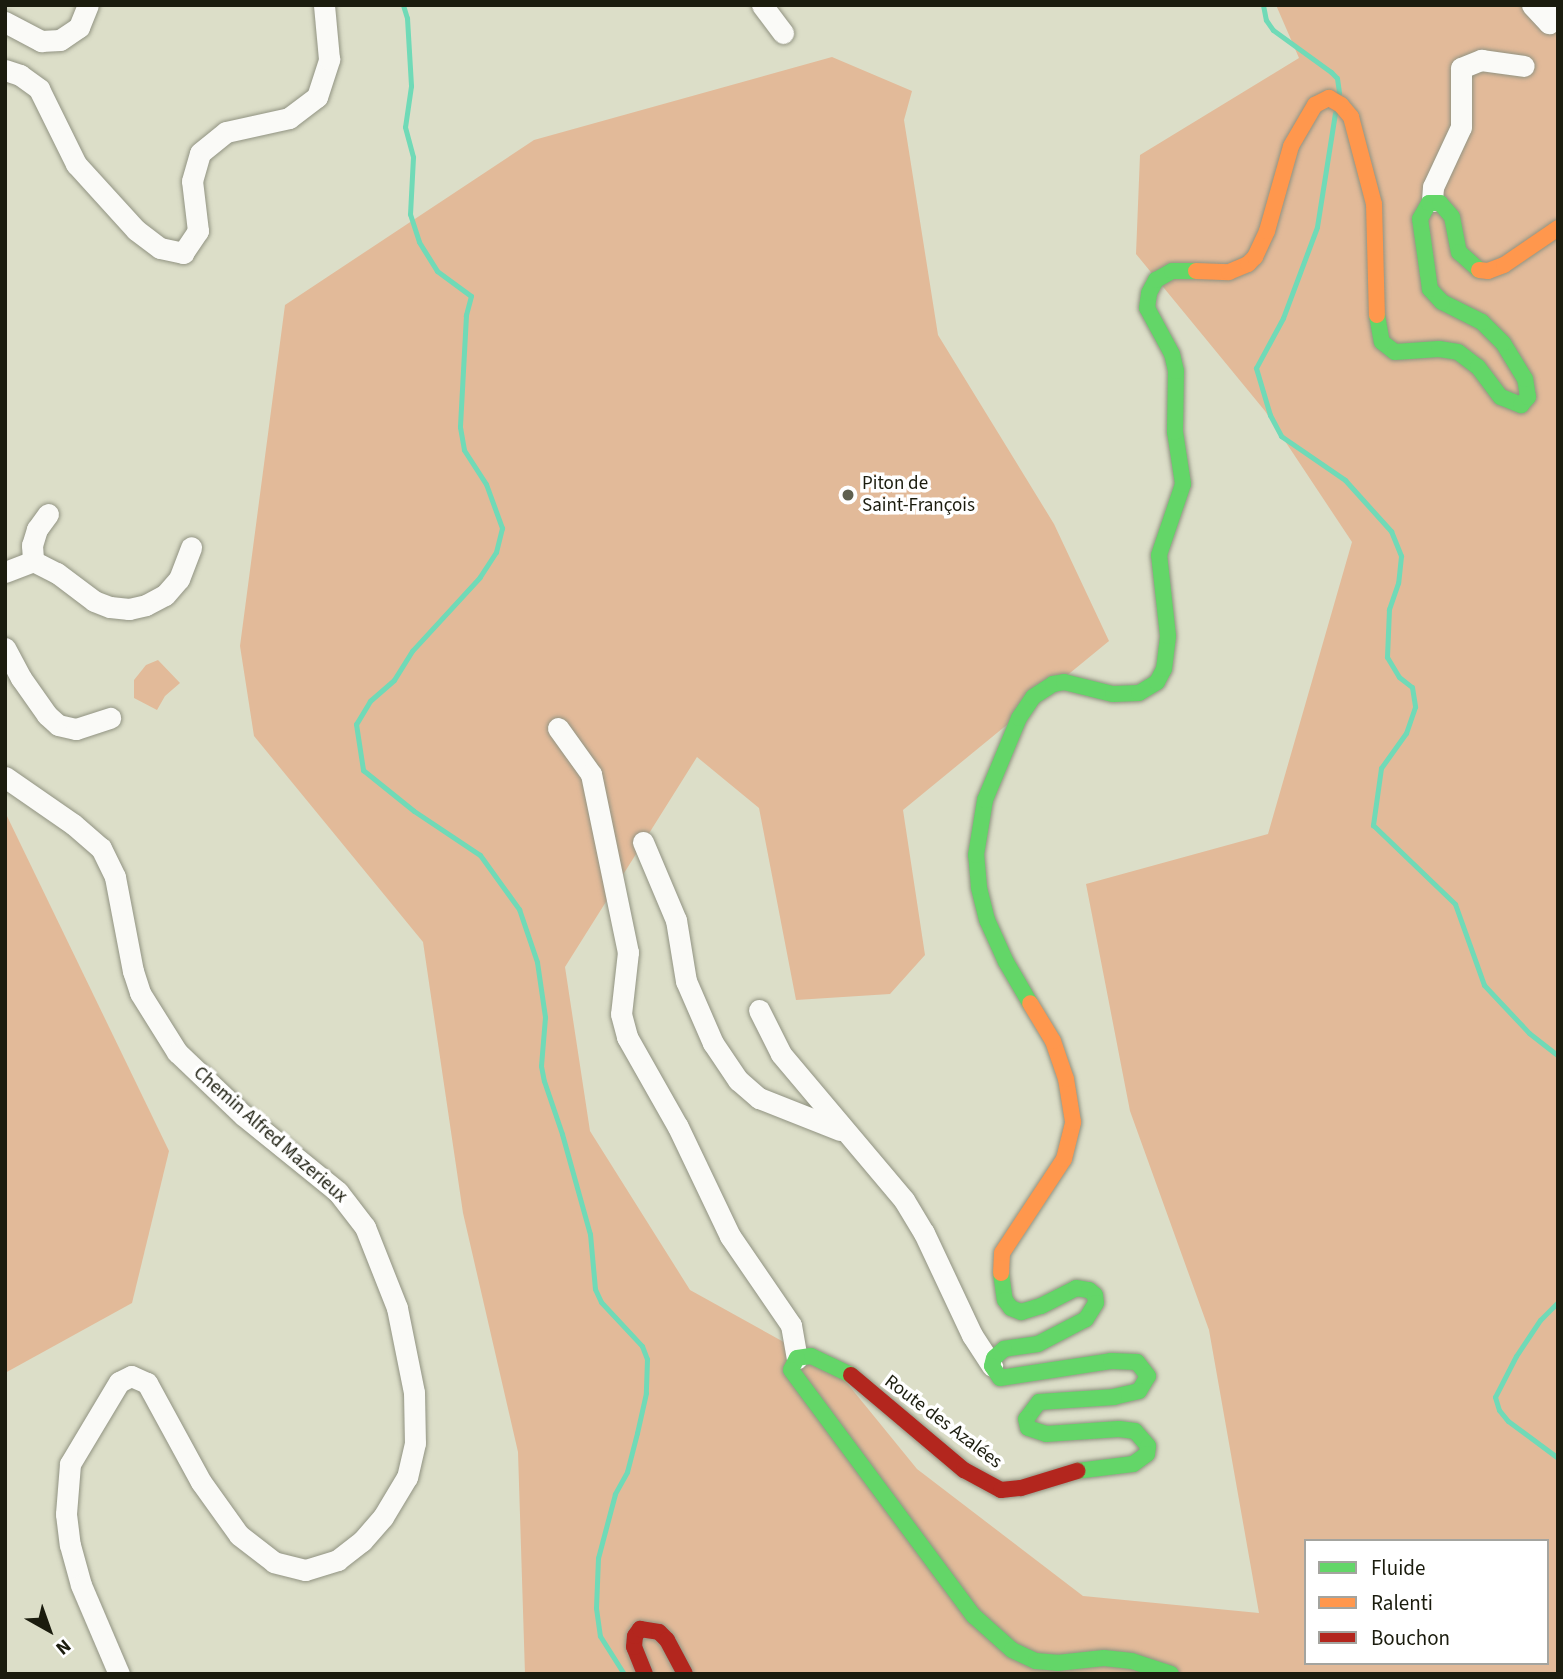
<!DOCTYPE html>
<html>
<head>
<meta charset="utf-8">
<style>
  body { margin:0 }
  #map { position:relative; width:1563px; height:1679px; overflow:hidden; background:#dcdec8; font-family:"Source Sans 3",sans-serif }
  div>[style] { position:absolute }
  .green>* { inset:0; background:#e2ba99 }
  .stream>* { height:5px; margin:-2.5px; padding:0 2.5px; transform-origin:2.5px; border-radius:2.5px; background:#70dab7 }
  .roads { filter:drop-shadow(0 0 2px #919382) drop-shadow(0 0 2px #919382) }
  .street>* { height:21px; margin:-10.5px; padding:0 10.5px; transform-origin:10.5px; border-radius:10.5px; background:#fafaf7 }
  .fast>* { height:16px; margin:-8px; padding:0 8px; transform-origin:8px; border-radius:8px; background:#63d668 }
  .slow>* { height:16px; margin:-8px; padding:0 8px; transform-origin:8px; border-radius:8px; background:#ff974d }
  .jam>* { height:16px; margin:-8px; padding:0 8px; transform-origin:8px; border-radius:8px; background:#b3261e }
  .dots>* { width:19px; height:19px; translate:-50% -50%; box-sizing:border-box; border:4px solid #fff; border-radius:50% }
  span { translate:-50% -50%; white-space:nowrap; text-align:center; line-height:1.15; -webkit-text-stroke:7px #fff; paint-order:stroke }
  .poi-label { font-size:19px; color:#1b1c0e }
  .left { translate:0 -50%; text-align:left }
  .street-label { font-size:19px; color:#1b1c0e }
  .frame { position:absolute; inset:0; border:7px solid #1b1c0e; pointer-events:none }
  .legend { position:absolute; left:1304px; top:1539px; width:245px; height:126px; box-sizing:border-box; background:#fff; border:2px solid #a4a49f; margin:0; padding:9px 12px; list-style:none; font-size:21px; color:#1b1c0e }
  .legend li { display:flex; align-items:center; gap:14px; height:35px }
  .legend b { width:35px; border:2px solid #a4a49f }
  .north { position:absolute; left:14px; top:1595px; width:70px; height:70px; -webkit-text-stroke:5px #fff; paint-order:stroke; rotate:140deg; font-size:19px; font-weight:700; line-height:28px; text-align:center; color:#1b1c0e }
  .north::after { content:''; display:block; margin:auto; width:24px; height:32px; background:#1b1c0e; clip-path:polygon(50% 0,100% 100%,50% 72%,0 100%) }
</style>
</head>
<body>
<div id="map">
  <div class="green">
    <i style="clip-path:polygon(evenodd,1276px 5px,1558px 5px,1558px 1674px,525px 1674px,518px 1452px,463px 1213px,423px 942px,254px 736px,240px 646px,285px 305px,534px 140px,832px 57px,912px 91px,904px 120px,938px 335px,1054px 524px,1109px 641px,903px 810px,925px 955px,890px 994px,796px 1000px,759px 808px,697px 757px,565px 967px,590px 1131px,690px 1290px,838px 1372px,917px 1469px,1083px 1596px,1259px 1613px,1209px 1330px,1130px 1111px,1086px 884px,1268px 834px,1352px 542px,1265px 411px,1136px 254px,1140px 155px,1299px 58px,1276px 5px,1306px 1541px,1547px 1541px,1547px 1663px,1306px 1663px,1306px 1541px)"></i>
    <i style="clip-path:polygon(158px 660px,180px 683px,165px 696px,157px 710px,134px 698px,134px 680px,146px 665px)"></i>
    <i style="clip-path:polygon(5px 812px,169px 1151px,132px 1303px,5px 1373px)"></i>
  </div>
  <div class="stream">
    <i style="left:403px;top:5px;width:14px;rotate:73deg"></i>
    <i style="left:407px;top:18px;width:68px;rotate:86.6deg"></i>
    <i style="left:411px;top:86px;width:41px;rotate:98.3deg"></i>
    <i style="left:405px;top:127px;width:31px;rotate:75deg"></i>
    <i style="left:413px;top:157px;width:57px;rotate:93deg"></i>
    <i style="left:410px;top:214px;width:29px;rotate:72deg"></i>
    <i style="left:419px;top:242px;width:34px;rotate:58deg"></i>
    <i style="left:437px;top:271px;width:42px;rotate:36.3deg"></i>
    <i style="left:471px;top:296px;width:20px;rotate:105deg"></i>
    <i style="left:466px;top:315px;width:112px;rotate:93.1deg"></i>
    <i style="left:460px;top:427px;width:23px;rotate:80deg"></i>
    <i style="left:464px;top:450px;width:40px;rotate:57.1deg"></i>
    <i style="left:486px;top:484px;width:47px;rotate:70deg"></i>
    <i style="left:502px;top:528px;width:25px;rotate:104deg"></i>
    <i style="left:496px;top:552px;width:30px;rotate:123deg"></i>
    <i style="left:480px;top:577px;width:100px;rotate:132.6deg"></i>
    <i style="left:412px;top:651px;width:34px;rotate:122deg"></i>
    <i style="left:394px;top:680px;width:32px;rotate:139deg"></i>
    <i style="left:370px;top:701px;width:27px;rotate:121deg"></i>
    <i style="left:356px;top:724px;width:47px;rotate:81.3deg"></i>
    <i style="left:363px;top:770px;width:65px;rotate:38.8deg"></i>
    <i style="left:414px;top:811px;width:79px;rotate:33.7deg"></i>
    <i style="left:480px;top:855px;width:67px;rotate:54.2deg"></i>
    <i style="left:519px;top:909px;width:56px;rotate:71.2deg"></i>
    <i style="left:537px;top:962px;width:56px;rotate:81.7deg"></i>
    <i style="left:545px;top:1017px;width:49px;rotate:94.7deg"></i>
    <i style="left:541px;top:1066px;width:15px;rotate:79deg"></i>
    <i style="left:544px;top:1081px;width:56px;rotate:71.2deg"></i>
    <i style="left:562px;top:1134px;width:104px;rotate:74.4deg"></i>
    <i style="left:590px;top:1234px;width:55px;rotate:84.8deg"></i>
    <i style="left:595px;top:1289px;width:14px;rotate:65deg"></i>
    <i style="left:601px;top:1302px;width:60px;rotate:47deg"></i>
    <i style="left:642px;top:1346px;width:14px;rotate:69deg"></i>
    <i style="left:647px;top:1359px;width:34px;rotate:92deg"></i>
    <i style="left:646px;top:1393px;width:41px;rotate:102.7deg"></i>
    <i style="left:637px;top:1433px;width:40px;rotate:104.4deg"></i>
    <i style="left:627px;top:1472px;width:25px;rotate:119deg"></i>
    <i style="left:615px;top:1494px;width:66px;rotate:104.9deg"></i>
    <i style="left:598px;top:1558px;width:50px;rotate:92.3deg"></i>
    <i style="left:596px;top:1608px;width:28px;rotate:82deg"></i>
    <i style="left:600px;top:1636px;width:45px;rotate:57.7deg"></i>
    <i style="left:1263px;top:5px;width:15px;rotate:79deg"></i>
    <i style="left:1266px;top:20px;width:12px;rotate:55deg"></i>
    <i style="left:1273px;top:30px;width:72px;rotate:35.9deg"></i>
    <i style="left:1331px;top:72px;width:8px;rotate:45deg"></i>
    <i style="left:1337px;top:78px;width:15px;rotate:82deg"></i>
    <i style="left:1335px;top:113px;width:115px;rotate:99deg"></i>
    <i style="left:1317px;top:227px;width:97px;rotate:110.5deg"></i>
    <i style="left:1283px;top:318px;width:57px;rotate:118.4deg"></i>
    <i style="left:1256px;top:368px;width:49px;rotate:73.4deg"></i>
    <i style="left:1270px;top:415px;width:24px;rotate:62deg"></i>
    <i style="left:1281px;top:436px;width:78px;rotate:34.5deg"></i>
    <i style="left:1345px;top:480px;width:69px;rotate:48deg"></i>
    <i style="left:1391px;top:531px;width:27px;rotate:68deg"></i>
    <i style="left:1401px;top:556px;width:27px;rotate:96deg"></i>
    <i style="left:1398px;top:583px;width:28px;rotate:109deg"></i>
    <i style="left:1389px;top:609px;width:48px;rotate:92.4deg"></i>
    <i style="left:1387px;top:657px;width:23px;rotate:59deg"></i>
    <i style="left:1399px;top:677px;width:16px;rotate:38deg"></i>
    <i style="left:1412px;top:687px;width:20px;rotate:81deg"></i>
    <i style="left:1415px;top:707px;width:28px;rotate:109deg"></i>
    <i style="left:1406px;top:733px;width:43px;rotate:125.5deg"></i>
    <i style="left:1381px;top:768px;width:58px;rotate:98deg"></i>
    <i style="left:1373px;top:825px;width:114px;rotate:43.9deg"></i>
    <i style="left:1455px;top:904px;width:86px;rotate:70.3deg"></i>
    <i style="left:1484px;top:985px;width:66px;rotate:46.8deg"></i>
    <i style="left:1529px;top:1033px;width:37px;rotate:38deg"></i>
    <i style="left:1558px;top:1302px;width:25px;rotate:135deg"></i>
    <i style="left:1540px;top:1320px;width:43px;rotate:123.7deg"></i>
    <i style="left:1516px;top:1356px;width:46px;rotate:117.1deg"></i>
    <i style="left:1495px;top:1397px;width:14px;rotate:73deg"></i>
    <i style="left:1499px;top:1410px;width:14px;rotate:51deg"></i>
    <i style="left:1508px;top:1421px;width:62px;rotate:36.5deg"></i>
  </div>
  <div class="roads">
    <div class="street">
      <i style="left:762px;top:5px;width:35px;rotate:53deg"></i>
      <i style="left:1532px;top:5px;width:25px;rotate:47deg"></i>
      <i style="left:1549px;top:23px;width:18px;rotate:-81deg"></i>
      <i style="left:5px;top:22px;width:41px;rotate:27.8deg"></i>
      <i style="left:41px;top:41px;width:19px;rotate:-3deg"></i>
      <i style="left:60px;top:40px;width:23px;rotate:-34deg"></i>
      <i style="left:79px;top:27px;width:24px;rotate:-68deg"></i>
      <i style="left:5px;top:70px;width:16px;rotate:18deg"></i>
      <i style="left:20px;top:75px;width:24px;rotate:36deg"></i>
      <i style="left:39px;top:89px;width:84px;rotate:63.7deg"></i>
      <i style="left:76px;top:164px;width:89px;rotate:47.7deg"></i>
      <i style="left:136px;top:230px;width:30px;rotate:37deg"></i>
      <i style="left:160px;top:248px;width:24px;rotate:12deg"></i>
      <i style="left:183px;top:253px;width:27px;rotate:-56deg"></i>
      <i style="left:198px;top:231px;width:50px;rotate:-96.8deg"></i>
      <i style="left:192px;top:181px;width:29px;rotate:-74deg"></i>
      <i style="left:200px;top:153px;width:33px;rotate:-39deg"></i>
      <i style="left:226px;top:132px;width:65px;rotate:-12.5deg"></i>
      <i style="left:289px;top:118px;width:35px;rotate:-37deg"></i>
      <i style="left:317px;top:97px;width:40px;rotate:-72deg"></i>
      <i style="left:329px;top:59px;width:54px;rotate:-95.3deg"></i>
      <i style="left:1432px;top:201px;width:14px;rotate:-86deg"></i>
      <i style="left:1433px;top:187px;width:66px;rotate:-65deg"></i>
      <i style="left:1461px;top:127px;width:59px;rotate:-90deg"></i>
      <i style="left:1461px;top:68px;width:22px;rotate:-22deg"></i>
      <i style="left:1481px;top:60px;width:43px;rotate:7.9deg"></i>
      <i style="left:48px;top:514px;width:19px;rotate:126deg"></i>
      <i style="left:37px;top:529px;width:17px;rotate:107deg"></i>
      <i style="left:32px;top:545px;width:16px;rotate:86deg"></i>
      <i style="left:33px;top:561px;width:27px;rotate:27deg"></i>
      <i style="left:57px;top:573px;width:46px;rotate:37.1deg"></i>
      <i style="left:94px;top:601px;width:17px;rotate:21deg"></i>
      <i style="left:110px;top:607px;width:19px;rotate:6deg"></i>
      <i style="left:129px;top:609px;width:17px;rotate:-13deg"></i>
      <i style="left:146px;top:605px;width:21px;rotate:-28deg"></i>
      <i style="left:165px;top:595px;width:21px;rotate:-49deg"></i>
      <i style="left:179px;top:579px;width:34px;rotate:-69deg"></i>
      <i style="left:5px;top:572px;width:30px;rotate:-21deg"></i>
      <i style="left:5px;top:648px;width:34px;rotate:62deg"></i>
      <i style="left:21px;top:678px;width:45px;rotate:54.9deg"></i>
      <i style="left:47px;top:715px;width:15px;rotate:42deg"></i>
      <i style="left:58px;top:725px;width:18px;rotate:13deg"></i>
      <i style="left:76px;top:729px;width:36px;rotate:-18deg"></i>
      <i style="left:558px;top:728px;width:57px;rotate:54.3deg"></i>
      <i style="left:591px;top:774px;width:182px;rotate:78.3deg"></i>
      <i style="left:628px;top:952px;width:62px;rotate:96.4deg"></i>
      <i style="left:621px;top:1014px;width:24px;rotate:75deg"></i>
      <i style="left:627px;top:1037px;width:103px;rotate:60.5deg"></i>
      <i style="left:678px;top:1127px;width:121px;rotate:64.5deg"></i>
      <i style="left:730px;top:1236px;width:108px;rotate:55.6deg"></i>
      <i style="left:791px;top:1325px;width:34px;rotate:80deg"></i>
      <i style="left:5px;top:777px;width:83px;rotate:34.7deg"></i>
      <i style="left:73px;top:824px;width:37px;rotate:41deg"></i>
      <i style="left:101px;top:848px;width:32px;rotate:64deg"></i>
      <i style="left:115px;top:877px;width:96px;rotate:79.2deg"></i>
      <i style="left:133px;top:971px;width:23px;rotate:72deg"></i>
      <i style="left:140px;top:993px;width:70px;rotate:57.9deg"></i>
      <i style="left:177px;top:1052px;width:91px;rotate:43.7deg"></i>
      <i style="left:243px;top:1115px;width:122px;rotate:39deg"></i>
      <i style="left:338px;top:1192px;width:44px;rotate:52.4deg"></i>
      <i style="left:365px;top:1227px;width:87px;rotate:68.4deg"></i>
      <i style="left:397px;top:1308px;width:86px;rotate:78.6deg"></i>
      <i style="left:414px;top:1392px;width:51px;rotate:88.9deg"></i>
      <i style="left:415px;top:1443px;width:35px;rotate:103deg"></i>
      <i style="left:407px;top:1477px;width:47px;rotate:121deg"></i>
      <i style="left:383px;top:1517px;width:32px;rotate:131deg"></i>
      <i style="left:362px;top:1541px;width:31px;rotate:142deg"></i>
      <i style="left:338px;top:1560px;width:34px;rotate:163deg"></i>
      <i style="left:305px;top:1570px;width:32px;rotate:-166deg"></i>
      <i style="left:274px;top:1562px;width:44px;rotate:-142.4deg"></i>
      <i style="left:239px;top:1535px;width:65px;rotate:-125.6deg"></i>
      <i style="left:201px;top:1482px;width:113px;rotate:-118.6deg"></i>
      <i style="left:147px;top:1383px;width:17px;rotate:-156deg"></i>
      <i style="left:131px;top:1376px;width:13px;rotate:153deg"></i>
      <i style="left:119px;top:1382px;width:96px;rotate:120.9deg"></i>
      <i style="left:70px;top:1464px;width:50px;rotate:94.6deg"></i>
      <i style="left:66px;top:1514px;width:31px;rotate:83deg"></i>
      <i style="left:70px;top:1545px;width:41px;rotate:74.6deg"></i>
      <i style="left:81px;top:1585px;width:97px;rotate:66.9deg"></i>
      <i style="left:643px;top:842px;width:85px;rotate:67.1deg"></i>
      <i style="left:676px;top:920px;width:62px;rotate:80.7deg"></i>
      <i style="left:686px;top:981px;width:68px;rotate:66.5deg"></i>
      <i style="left:713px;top:1043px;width:45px;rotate:56deg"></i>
      <i style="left:738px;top:1080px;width:28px;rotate:41deg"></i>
      <i style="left:759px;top:1098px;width:87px;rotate:21.6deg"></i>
      <i style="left:759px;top:1010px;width:49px;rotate:63.4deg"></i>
      <i style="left:781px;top:1054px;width:191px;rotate:49.9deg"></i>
      <i style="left:904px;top:1200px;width:39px;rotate:59deg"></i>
      <i style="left:924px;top:1233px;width:113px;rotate:64.8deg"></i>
      <i style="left:972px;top:1335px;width:37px;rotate:57deg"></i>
    </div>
    <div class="fast">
      <i style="left:1377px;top:315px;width:27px;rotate:80deg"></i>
      <i style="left:1382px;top:342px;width:16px;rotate:38deg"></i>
      <i style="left:1395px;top:352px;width:44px;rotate:-3.9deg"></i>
      <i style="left:1439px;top:349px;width:19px;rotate:9deg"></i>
      <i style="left:1458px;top:352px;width:25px;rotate:37deg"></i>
      <i style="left:1478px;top:367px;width:38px;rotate:53deg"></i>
      <i style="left:1501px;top:397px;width:22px;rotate:22deg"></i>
      <i style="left:1521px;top:405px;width:11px;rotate:-49deg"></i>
      <i style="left:1528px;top:397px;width:18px;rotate:-99deg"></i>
      <i style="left:1525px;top:379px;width:42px;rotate:-121.4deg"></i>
      <i style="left:1503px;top:343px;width:30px;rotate:-135deg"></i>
      <i style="left:1482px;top:322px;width:45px;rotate:-153.4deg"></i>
      <i style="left:1442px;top:302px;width:18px;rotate:-133deg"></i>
      <i style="left:1430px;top:289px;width:71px;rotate:-98.1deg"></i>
      <i style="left:1420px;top:219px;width:18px;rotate:-61deg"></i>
      <i style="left:1429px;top:203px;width:11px"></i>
      <i style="left:1440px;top:203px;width:18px;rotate:49deg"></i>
      <i style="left:1452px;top:217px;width:36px;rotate:79deg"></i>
      <i style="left:1459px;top:252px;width:27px;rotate:42deg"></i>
      <i style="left:1030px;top:1003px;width:48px;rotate:-120.3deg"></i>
      <i style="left:1006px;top:962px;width:46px;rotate:-114.3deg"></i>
      <i style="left:987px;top:920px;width:34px;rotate:-104deg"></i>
      <i style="left:979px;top:887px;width:32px;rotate:-95deg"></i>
      <i style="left:976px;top:855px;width:56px;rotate:-80.7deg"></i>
      <i style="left:985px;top:800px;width:89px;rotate:-67.5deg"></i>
      <i style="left:1019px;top:718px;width:25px;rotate:-56deg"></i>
      <i style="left:1033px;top:697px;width:24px;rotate:-33deg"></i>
      <i style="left:1053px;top:684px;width:11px;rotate:-10deg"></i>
      <i style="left:1064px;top:682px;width:50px;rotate:13.8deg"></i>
      <i style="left:1113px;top:694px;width:26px;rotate:-2deg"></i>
      <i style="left:1139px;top:693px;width:21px;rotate:-31deg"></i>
      <i style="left:1157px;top:682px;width:15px;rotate:-62deg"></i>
      <i style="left:1164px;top:669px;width:33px;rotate:-83deg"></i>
      <i style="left:1168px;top:636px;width:81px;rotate:-96.3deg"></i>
      <i style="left:1159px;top:555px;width:75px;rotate:-71.3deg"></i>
      <i style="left:1183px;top:484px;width:53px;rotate:-98.7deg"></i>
      <i style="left:1175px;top:432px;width:61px;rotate:-89.1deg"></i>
      <i style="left:1176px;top:371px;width:17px;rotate:-103deg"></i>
      <i style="left:1172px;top:354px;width:52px;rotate:-118.5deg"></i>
      <i style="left:1147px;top:308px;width:15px;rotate:-82deg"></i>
      <i style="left:1149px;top:293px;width:15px;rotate:-62deg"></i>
      <i style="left:1156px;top:280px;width:18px;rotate:-29deg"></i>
      <i style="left:1172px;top:271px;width:24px"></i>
      <i style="left:1001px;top:1273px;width:27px;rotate:82deg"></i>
      <i style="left:1005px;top:1300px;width:10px;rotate:53deg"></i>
      <i style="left:1011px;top:1308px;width:11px;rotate:22deg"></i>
      <i style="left:1021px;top:1312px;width:21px;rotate:-17deg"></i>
      <i style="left:1041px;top:1306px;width:39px;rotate:-27deg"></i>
      <i style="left:1076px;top:1288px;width:13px;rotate:9deg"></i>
      <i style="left:1089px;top:1290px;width:8px;rotate:40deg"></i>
      <i style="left:1095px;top:1295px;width:8px;rotate:83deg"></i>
      <i style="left:1096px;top:1303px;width:19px;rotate:122deg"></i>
      <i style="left:1086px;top:1319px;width:54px;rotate:152.5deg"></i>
      <i style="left:1038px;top:1344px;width:34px;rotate:172deg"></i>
      <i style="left:1004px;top:1349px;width:13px;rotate:138deg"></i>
      <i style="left:994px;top:1358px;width:8px;rotate:104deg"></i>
      <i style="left:992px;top:1366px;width:14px;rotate:56deg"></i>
      <i style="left:1000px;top:1378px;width:112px;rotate:-8.7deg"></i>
      <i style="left:1111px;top:1361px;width:26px;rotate:2deg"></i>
      <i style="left:1137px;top:1362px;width:18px;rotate:52deg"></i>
      <i style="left:1148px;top:1376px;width:17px;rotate:121deg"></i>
      <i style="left:1139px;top:1391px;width:26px;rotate:167deg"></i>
      <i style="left:1114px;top:1397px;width:75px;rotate:176.2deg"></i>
      <i style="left:1039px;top:1402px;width:21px;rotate:127deg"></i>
      <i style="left:1026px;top:1419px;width:9px;rotate:77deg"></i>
      <i style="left:1028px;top:1428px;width:19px;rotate:18deg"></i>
      <i style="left:1046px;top:1434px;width:73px;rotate:-3.9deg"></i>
      <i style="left:1119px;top:1429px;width:16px;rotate:7deg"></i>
      <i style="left:1135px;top:1431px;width:20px;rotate:49deg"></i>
      <i style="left:1148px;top:1446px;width:8px;rotate:97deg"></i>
      <i style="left:1147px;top:1454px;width:17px;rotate:144deg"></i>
      <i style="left:1133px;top:1464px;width:56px;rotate:172.9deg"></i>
      <i style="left:851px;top:1375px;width:44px;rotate:-154.6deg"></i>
      <i style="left:811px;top:1356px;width:14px;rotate:172deg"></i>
      <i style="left:797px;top:1358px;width:13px;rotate:117deg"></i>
      <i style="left:791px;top:1370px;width:307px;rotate:53.4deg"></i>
      <i style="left:974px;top:1616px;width:51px;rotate:41.8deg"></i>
      <i style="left:1012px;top:1650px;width:26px;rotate:25deg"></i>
      <i style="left:1036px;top:1661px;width:21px;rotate:5deg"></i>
      <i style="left:1057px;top:1663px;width:47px;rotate:-6.1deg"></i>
      <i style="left:1104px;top:1658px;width:28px;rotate:6deg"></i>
      <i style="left:1132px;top:1661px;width:41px;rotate:18.4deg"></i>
    </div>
    <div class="slow">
      <i style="left:1479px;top:270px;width:9px;rotate:6deg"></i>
      <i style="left:1488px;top:271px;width:17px;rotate:-21deg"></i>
      <i style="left:1504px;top:265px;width:65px;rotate:-34.4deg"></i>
      <i style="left:1196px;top:271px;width:33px;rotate:2deg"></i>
      <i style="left:1229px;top:272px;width:21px;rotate:-23deg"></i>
      <i style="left:1248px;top:264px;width:10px;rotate:-45deg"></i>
      <i style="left:1255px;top:257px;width:29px;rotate:-65deg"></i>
      <i style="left:1267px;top:231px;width:88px;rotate:-74.2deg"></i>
      <i style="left:1291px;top:146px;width:48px;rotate:-59.7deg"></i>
      <i style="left:1315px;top:105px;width:16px;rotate:-27deg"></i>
      <i style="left:1329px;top:98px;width:14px;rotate:30deg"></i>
      <i style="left:1341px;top:105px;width:16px;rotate:50deg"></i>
      <i style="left:1351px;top:117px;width:90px;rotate:75.2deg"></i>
      <i style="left:1374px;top:204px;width:111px;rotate:88.5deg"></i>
      <i style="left:1001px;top:1273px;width:20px;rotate:-87deg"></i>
      <i style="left:1002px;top:1253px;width:113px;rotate:-56.6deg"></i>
      <i style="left:1064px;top:1159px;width:38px;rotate:-76deg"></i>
      <i style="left:1073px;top:1122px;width:44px;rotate:-99.2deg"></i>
      <i style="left:1066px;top:1079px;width:40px;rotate:-108.9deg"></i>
      <i style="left:1053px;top:1041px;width:44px;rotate:-121.2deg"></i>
    </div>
    <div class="jam">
      <i style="left:851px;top:1375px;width:148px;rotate:40.1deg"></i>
      <i style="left:964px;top:1470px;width:42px;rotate:28.4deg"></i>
      <i style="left:1001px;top:1490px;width:20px;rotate:-6deg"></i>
      <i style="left:1021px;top:1488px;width:59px;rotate:-16.9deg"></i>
      <i style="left:645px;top:1674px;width:29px;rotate:-112deg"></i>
      <i style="left:634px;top:1647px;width:11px;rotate:-85deg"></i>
      <i style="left:635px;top:1636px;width:9px;rotate:-54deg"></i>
      <i style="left:640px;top:1629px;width:19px;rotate:9deg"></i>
      <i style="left:659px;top:1632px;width:11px;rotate:45deg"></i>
      <i style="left:667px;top:1640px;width:38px;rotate:62deg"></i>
    </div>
  </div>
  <div class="dots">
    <i style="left:848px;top:495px;background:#5f604f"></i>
  </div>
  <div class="poi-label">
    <span class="left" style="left:862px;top:495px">Piton de<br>Saint-François</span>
  </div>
  <div class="street-label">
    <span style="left:270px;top:1135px;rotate:41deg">Chemin Alfred Mazerieux</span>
    <span style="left:943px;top:1422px;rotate:37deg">Route des Azalées</span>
  </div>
  <div class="frame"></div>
  <ul class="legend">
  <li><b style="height:9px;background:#63d668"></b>Fluide</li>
  <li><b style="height:9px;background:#ff974d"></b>Ralenti</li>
  <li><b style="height:9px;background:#b3261e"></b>Bouchon</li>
  </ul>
  <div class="north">N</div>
</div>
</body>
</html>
